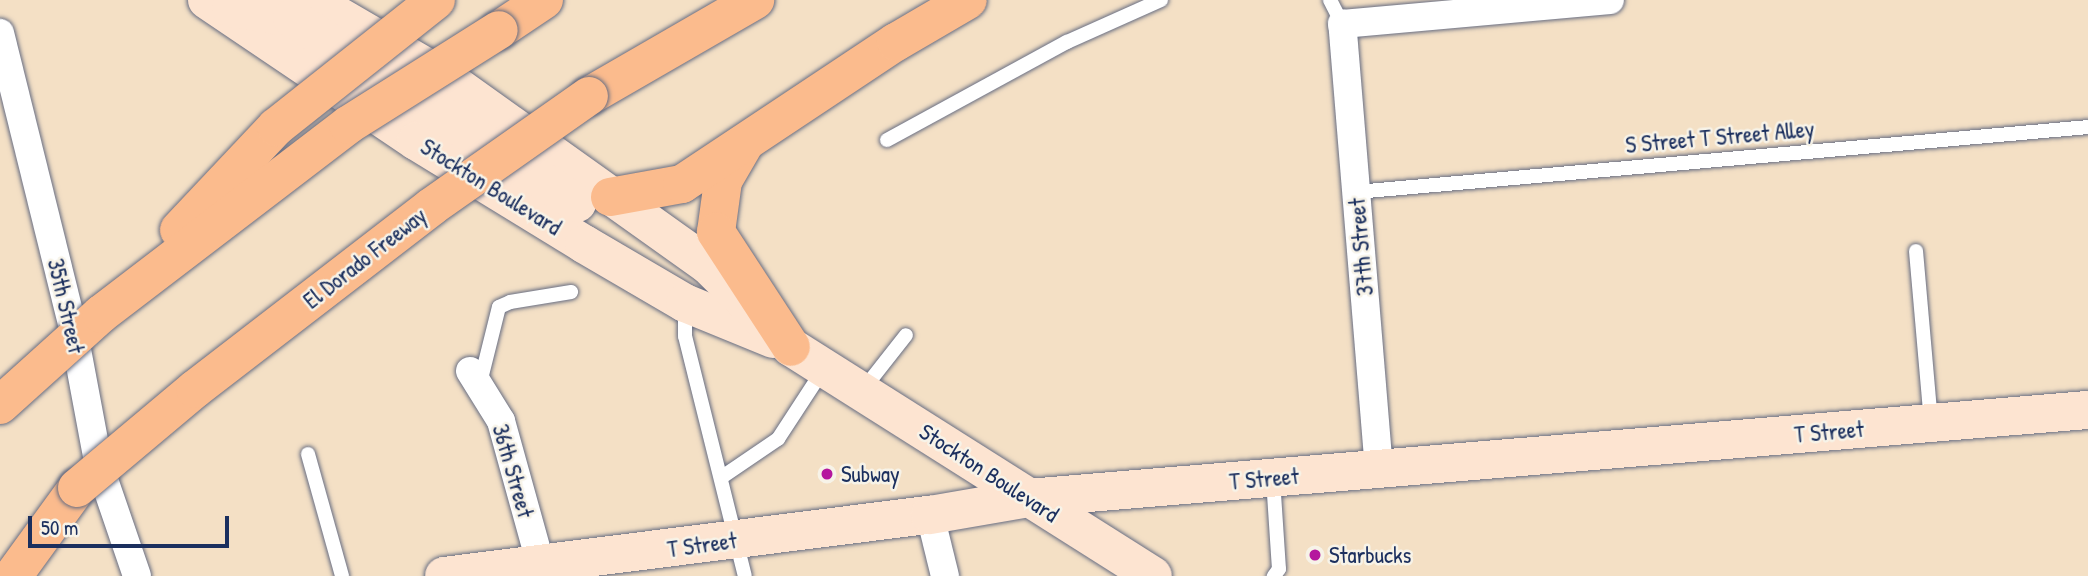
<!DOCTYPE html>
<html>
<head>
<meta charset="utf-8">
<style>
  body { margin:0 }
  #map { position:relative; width:2088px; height:576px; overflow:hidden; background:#f4e0c5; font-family:"Patrick Hand",sans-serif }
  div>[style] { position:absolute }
  .roads { filter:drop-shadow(0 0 2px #676d82) drop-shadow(0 0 2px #676d82) }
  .lane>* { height:14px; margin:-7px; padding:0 7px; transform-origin:7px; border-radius:7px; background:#fff }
  .street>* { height:28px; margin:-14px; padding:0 14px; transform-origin:14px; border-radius:14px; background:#fff }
  .secondary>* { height:38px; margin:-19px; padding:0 19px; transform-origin:19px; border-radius:19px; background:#fde4d1 }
  .highway>* { height:38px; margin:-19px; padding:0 19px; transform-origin:19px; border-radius:19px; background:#fbbb8d }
  .bridges { filter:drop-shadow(0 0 2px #676d82) drop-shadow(0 0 2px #676d82) }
  .highway-bridge>* { height:38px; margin:-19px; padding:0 19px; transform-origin:19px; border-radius:19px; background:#fbbb8d }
  .dots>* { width:19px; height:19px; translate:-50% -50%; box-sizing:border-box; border:4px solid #f7f3e8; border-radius:50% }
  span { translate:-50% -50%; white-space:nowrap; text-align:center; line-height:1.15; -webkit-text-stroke:5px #f7f3e8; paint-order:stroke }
  .street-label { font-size:23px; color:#1b2f5e }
  .poi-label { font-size:23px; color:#1b2f5e }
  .left { translate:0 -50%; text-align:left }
  .scale { position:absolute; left:28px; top:516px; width:201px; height:32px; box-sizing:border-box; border:4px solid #1b2f5e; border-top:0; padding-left:9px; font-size:21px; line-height:24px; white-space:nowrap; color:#1b2f5e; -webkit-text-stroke:5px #f7f3e8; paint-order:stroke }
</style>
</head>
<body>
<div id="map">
  <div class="roads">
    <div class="lane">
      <i style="left:1330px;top:0;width:27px;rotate:63deg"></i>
      <i style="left:887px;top:140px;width:205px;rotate:-28.6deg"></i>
      <i style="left:1067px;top:42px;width:103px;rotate:-24.1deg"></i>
      <i style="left:1356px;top:192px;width:735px;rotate:-5.07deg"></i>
      <i style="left:1916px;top:251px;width:172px;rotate:85deg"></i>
      <i style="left:685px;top:305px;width:31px;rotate:90deg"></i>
      <i style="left:685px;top:336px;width:247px;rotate:76deg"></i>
      <i style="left:480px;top:383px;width:78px;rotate:-76deg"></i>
      <i style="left:499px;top:307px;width:12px;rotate:-24deg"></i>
      <i style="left:510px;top:302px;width:62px;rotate:-9.3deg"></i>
      <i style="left:862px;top:391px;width:71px;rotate:-51.8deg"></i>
      <i style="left:308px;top:454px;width:127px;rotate:74.4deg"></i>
      <i style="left:722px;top:477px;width:68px;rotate:-34.2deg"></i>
      <i style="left:778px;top:439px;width:82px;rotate:-56.9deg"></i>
      <i style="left:1273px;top:479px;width:90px;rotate:86.2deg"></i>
      <i style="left:1279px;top:569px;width:9px;rotate:126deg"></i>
    </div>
    <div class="street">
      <i style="left:0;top:33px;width:304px;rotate:76.1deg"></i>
      <i style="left:73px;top:328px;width:136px;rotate:79.4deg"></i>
      <i style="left:98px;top:462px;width:120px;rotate:71.1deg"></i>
      <i style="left:470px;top:371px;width:59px;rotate:58.2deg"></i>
      <i style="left:501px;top:421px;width:161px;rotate:74.5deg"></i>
      <i style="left:1379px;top:470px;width:448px;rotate:-94.7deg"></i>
      <i style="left:1342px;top:24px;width:269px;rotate:-5.1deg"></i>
      <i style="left:930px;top:515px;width:63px;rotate:76.2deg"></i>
    </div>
    <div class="secondary">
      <i style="left:207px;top:0;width:252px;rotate:34deg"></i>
      <i style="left:416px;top:141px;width:197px;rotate:31.5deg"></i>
      <i style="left:584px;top:244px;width:117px;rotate:30.3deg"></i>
      <i style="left:685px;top:303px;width:95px;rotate:22.2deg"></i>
      <i style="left:311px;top:0;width:157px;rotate:30.2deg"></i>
      <i style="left:447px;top:79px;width:320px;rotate:35.5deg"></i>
      <i style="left:708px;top:265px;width:117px;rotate:44.7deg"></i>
      <i style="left:791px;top:347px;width:428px;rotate:32.3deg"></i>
      <i style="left:231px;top:8px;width:62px;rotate:9.3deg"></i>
      <i style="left:292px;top:18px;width:340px;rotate:33deg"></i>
      <i style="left:444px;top:576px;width:490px;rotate:-7.2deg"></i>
      <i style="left:930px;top:515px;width:99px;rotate:-9.8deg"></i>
      <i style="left:1028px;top:498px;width:1064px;rotate:-4.75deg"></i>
    </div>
    <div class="highway">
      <i style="left:499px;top:30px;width:54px;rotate:-33.7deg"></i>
      <i style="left:589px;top:96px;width:192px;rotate:-30deg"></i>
      <i style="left:745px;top:143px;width:44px;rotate:120.1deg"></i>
      <i style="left:723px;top:181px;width:51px;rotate:97.8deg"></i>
      <i style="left:716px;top:232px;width:137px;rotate:56.9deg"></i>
      <i style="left:610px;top:197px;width:73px;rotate:-10.2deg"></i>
      <i style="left:682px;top:184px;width:257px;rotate:-33.6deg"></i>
      <i style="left:896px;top:42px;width:83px;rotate:-30.3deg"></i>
      <i style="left:13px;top:576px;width:109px;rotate:-54deg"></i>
    </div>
  </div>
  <div class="bridges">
    <div class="highway-bridge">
      <i style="left:179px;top:230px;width:141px;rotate:-46.7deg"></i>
      <i style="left:276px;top:127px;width:204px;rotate:-38.4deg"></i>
      <i style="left:0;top:405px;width:136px;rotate:-42deg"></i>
      <i style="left:101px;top:314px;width:311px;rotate:-37.4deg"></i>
      <i style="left:348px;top:125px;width:178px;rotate:-32.2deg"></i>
      <i style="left:77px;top:488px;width:154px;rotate:-40deg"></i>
      <i style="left:195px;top:389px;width:298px;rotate:-37.6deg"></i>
      <i style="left:431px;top:207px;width:193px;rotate:-35.1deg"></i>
    </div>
  </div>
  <div class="dots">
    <i style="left:827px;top:474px;background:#b5179e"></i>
    <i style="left:1315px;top:555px;background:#b5179e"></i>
  </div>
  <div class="street-label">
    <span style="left:1720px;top:137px;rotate:-5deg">S Street T Street Alley</span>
    <span style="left:491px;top:187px;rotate:32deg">Stockton Boulevard</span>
    <span style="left:1361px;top:247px;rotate:-95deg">37th Street</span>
    <span style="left:365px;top:258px;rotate:-38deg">El Dorado Freeway</span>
    <span style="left:66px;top:306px;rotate:77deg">35th Street</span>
    <span style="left:1829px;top:432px;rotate:-5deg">T Street</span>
    <span style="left:513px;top:471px;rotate:74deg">36th Street</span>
    <span style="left:989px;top:473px;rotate:33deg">Stockton Boulevard</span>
    <span style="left:1264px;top:479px;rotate:-5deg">T Street</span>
    <span style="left:702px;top:545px;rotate:-8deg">T Street</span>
  </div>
  <div class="poi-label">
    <span class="left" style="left:841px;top:474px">Subway</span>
    <span class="left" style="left:1329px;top:555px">Starbucks</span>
  </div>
  <div class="scale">50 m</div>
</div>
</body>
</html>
